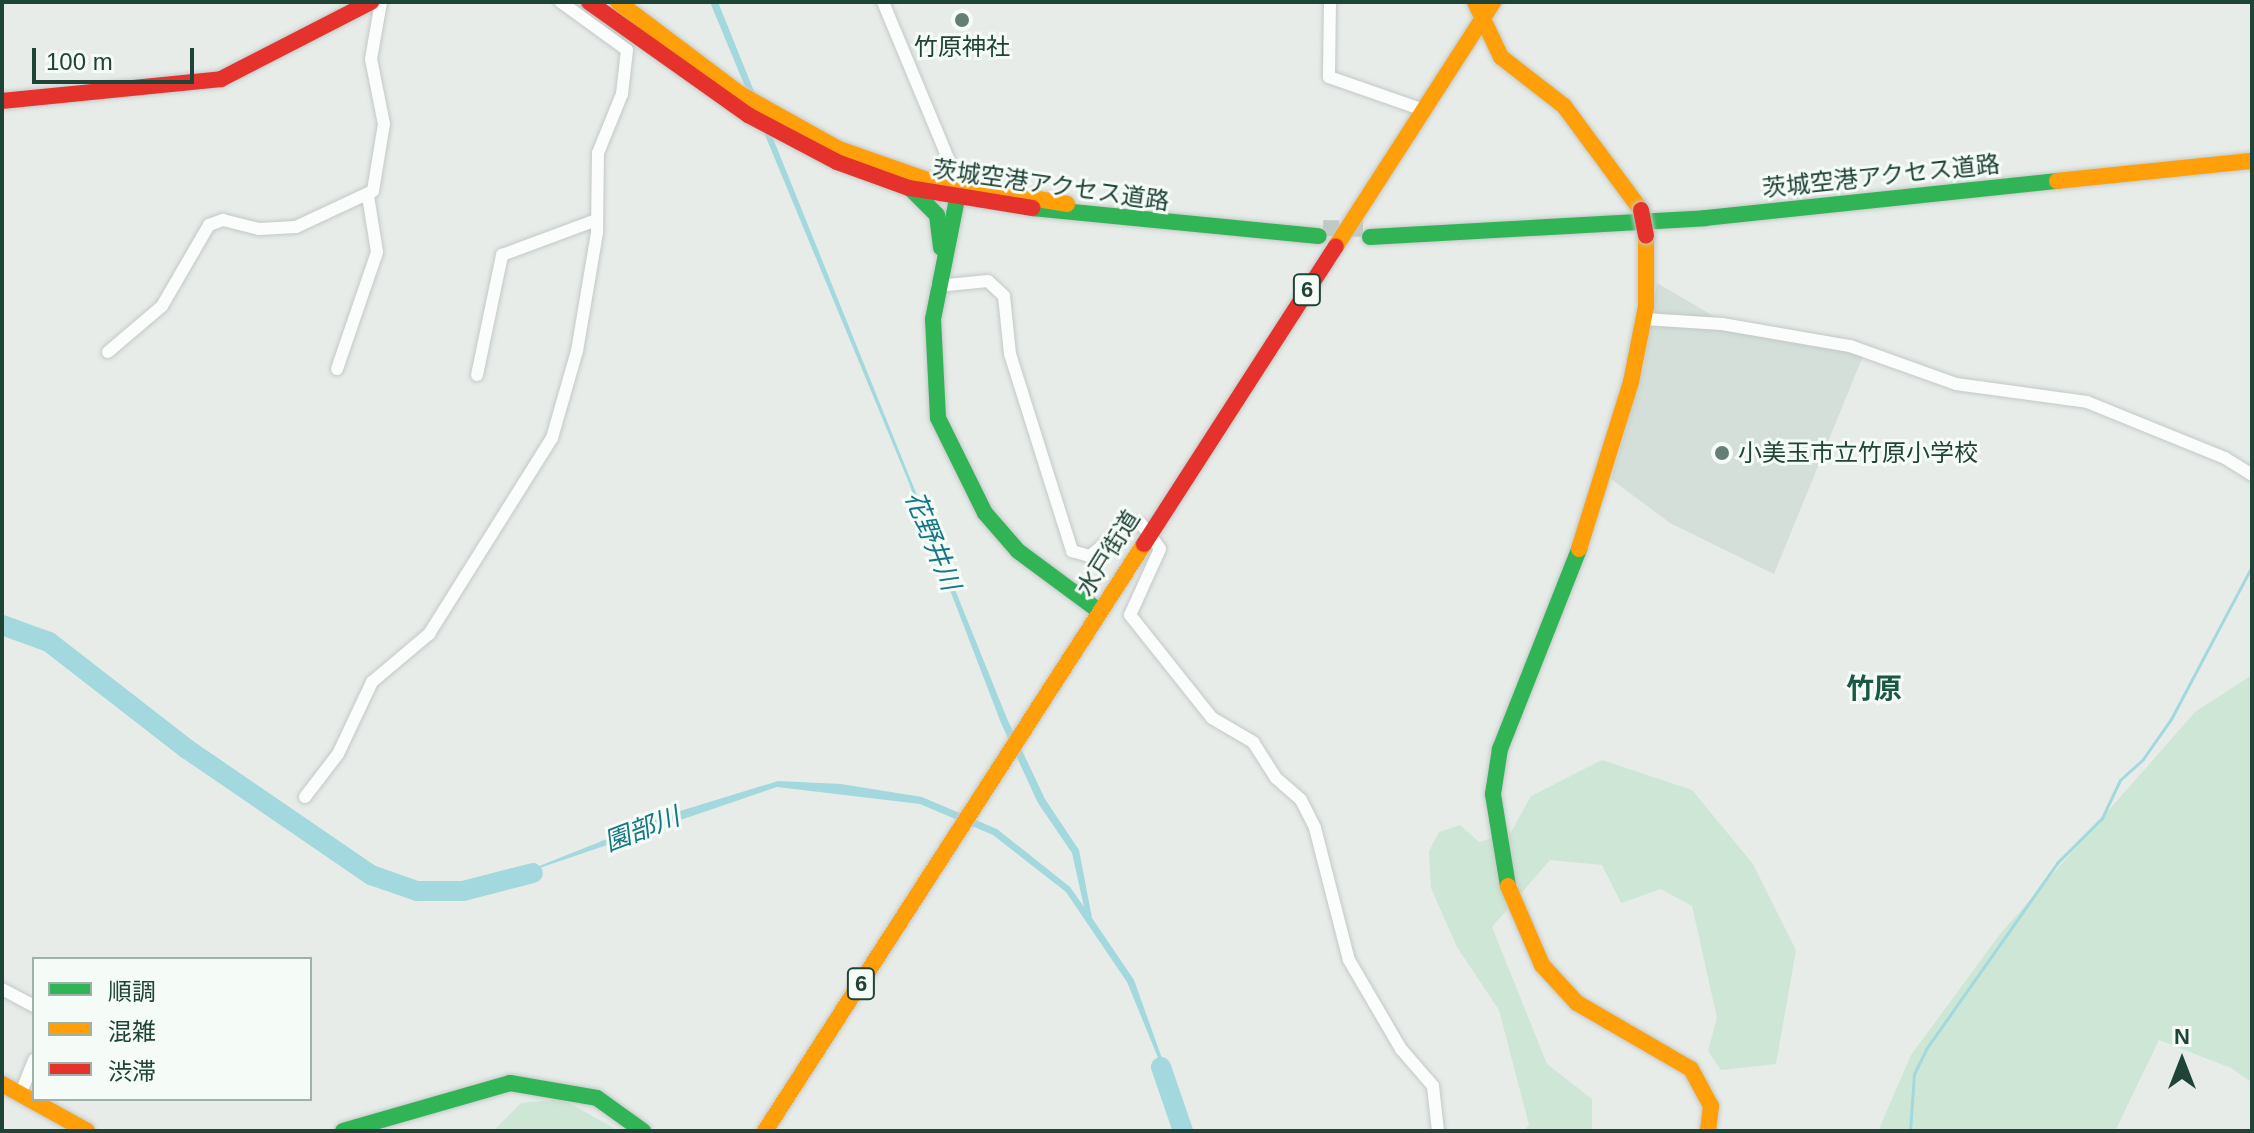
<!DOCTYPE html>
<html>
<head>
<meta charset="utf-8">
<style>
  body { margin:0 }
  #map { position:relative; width:2254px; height:1133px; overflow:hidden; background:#e7ece9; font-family:Helvetica,"Noto Sans JP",sans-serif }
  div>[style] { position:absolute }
  .built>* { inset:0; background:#d4dfd9 }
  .green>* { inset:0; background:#cee6d5 }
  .water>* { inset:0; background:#a3d8de }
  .stream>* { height:3px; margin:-1.5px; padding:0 1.5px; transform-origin:1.5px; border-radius:1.5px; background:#a3d8de }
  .river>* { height:20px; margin:-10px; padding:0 10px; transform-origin:10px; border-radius:10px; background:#a3d8de }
  .secondary-tunnel>* { height:16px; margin-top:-8px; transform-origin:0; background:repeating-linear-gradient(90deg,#bfcac6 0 16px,transparent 0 24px) }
  .roads { filter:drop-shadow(0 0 2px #c3c9c6) drop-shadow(0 0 2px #c3c9c6) }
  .street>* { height:12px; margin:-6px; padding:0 6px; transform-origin:6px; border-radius:6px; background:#fbfcfc }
  .fast>* { height:16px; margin:-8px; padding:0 8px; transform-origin:8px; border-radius:8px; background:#30b455 }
  .slow>* { height:16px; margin:-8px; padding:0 8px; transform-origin:8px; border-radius:8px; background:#ff9f0a }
  .jam>* { height:16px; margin:-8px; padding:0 8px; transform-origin:8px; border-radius:8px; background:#e5322d }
  .bridges { filter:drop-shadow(0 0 2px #c2cac6) drop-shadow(0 0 2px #c2cac6) }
  .jam-bridge>* { height:16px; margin:-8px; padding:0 8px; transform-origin:8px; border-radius:8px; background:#e5322d }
  .dots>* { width:22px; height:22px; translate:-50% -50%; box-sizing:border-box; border:4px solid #f5fbf7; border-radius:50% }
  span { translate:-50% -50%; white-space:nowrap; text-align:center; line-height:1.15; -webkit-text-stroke:6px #f5fbf7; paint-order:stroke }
  .shield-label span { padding:2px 6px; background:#f5fbf7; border:2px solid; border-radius:6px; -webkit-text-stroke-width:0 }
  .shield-label { font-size:22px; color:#204338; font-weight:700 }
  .poi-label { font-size:24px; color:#204338 }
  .left { translate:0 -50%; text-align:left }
  .street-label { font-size:24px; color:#204338 }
  .water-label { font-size:26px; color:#137786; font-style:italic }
  .quarter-label { font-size:28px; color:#1a5846; font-weight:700 }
  .frame { position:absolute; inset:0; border:4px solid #204338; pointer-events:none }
  .legend { position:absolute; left:32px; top:957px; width:280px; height:144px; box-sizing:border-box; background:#f5fbf7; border:2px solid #a0b1ab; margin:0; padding:10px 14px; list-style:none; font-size:24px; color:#204338 }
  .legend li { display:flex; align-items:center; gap:16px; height:40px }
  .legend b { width:40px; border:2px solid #a0b1ab }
  .north { position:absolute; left:2142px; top:1021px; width:80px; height:80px; -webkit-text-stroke:6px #f5fbf7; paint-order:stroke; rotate:0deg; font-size:22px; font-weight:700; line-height:32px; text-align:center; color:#204338 }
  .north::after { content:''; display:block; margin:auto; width:28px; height:36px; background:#204338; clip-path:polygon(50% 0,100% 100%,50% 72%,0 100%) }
  .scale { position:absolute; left:32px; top:48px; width:162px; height:36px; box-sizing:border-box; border:4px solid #204338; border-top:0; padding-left:10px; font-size:24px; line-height:28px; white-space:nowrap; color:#204338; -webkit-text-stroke:6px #f5fbf7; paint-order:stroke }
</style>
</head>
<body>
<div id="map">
  <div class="built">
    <i style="clip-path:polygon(1657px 283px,1715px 317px,1863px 356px,1774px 574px,1670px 523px,1611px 479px,1644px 366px)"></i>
  </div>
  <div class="green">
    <i style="clip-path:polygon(2252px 675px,2252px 1095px,2250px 1081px,2231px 1068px,2159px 1040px,2115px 1131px,1878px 1131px,1911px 1055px,2000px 934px,2195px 712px)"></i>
    <i style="clip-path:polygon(1602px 760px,1692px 790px,1753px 864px,1796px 950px,1776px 1064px,1721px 1070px,1708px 1051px,1717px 1018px,1692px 906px,1661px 889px,1621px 903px,1602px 865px,1550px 860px,1492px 927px,1547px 1064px,1592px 1099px,1592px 1131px,1524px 1131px,1529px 1125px,1499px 1010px,1457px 947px,1431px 888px,1429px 851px,1439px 832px,1460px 825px,1479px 842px,1511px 832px,1531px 796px)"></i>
    <i style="clip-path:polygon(562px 1099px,619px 1131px,493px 1131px,521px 1103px)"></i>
  </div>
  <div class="water">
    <i style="clip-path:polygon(710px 2px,718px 2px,1008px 721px,1045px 799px,1079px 850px,1092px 918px,1134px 980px,1188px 1131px,1127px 982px,1066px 892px,993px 835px,920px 804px,777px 787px,504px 880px,667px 815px,778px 781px,841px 784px,922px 797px,997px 829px,1070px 887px,1084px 907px,1072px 853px,1038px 803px,1001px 723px,907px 478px)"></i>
  </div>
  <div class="stream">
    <i style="left:1910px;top:1131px;width:57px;rotate:-86deg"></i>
    <i style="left:1914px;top:1074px;width:28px;rotate:-64deg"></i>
    <i style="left:1926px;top:1049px;width:228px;rotate:-54.8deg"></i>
    <i style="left:2057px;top:863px;width:64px;rotate:-45deg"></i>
    <i style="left:2102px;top:818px;width:42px;rotate:-64.7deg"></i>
    <i style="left:2120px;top:780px;width:31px;rotate:-42deg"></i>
    <i style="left:2143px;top:759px;width:49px;rotate:-55deg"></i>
    <i style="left:2171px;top:719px;width:173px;rotate:-62.1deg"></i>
  </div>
  <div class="river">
    <i style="left:2px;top:625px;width:50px;rotate:19.9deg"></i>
    <i style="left:49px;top:642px;width:175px;rotate:37.8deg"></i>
    <i style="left:187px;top:749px;width:223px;rotate:34.4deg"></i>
    <i style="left:371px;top:875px;width:49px;rotate:19.2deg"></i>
    <i style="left:417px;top:891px;width:46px"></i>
    <i style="left:463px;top:891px;width:72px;rotate:-14.4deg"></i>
    <i style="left:1161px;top:1067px;width:68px;rotate:71deg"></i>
  </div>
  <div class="secondary-tunnel">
    <i style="left:1323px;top:228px;width:48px;rotate:1.2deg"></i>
  </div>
  <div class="roads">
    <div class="street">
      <i style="left:883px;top:2px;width:200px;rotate:67.4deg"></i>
      <i style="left:1330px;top:2px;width:75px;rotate:90.8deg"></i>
      <i style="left:1329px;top:77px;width:101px;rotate:19.2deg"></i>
      <i style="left:937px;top:286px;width:51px;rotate:-5.6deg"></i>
      <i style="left:988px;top:281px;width:22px;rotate:43deg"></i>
      <i style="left:1004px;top:296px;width:58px;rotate:84.1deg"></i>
      <i style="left:1010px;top:354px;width:207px;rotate:72.5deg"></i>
      <i style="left:1072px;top:551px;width:19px;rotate:16deg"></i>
      <i style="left:1090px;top:556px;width:52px;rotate:-39.5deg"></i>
      <i style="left:1130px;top:523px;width:11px;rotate:5deg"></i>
      <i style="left:1141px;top:524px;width:24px;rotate:52deg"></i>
      <i style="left:1156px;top:543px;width:7px;rotate:56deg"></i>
      <i style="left:1160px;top:549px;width:72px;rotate:114.4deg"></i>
      <i style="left:1130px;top:615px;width:132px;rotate:51.5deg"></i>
      <i style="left:1212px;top:718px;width:48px;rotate:30.3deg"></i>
      <i style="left:1253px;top:742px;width:43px;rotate:57.4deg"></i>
      <i style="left:1276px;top:778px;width:33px;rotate:41deg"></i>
      <i style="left:1301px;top:800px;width:31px;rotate:63deg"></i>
      <i style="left:1315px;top:828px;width:136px;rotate:75.6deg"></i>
      <i style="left:1349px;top:960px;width:103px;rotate:59.7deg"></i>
      <i style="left:1401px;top:1049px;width:49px;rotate:49.1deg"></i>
      <i style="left:1433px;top:1086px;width:45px;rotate:83.7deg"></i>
      <i style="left:1644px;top:319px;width:78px;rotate:3.7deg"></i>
      <i style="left:1722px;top:324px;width:130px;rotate:9.8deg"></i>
      <i style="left:1850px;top:346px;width:113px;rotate:19.7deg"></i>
      <i style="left:1956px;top:384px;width:132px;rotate:7.8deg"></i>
      <i style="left:2087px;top:402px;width:149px;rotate:22.1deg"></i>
      <i style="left:2225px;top:458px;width:32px;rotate:32deg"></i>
      <i style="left:108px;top:352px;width:71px;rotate:-40.4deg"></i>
      <i style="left:162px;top:306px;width:94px;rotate:-59.9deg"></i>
      <i style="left:209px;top:225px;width:15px;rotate:-20deg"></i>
      <i style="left:223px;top:220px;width:37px;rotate:14deg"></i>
      <i style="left:259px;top:229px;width:37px;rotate:-3deg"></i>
      <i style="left:296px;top:227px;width:85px;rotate:-25.1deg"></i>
      <i style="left:373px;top:191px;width:68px;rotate:-80.7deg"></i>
      <i style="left:384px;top:124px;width:66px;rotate:-101.3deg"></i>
      <i style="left:371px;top:59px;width:58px;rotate:-80deg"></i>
      <i style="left:337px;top:369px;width:124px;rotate:-71.1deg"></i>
      <i style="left:377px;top:252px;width:57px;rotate:-99.1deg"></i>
      <i style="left:477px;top:375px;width:123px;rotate:-78.2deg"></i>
      <i style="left:502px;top:255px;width:100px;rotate:-20.4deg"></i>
      <i style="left:305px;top:797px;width:54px;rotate:-52.5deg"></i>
      <i style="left:338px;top:754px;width:80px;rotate:-64.7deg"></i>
      <i style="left:372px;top:682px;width:75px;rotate:-40.1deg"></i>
      <i style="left:429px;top:634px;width:231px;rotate:-57.9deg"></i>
      <i style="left:552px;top:438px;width:91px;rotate:-74deg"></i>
      <i style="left:577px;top:351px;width:120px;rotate:-80.4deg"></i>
      <i style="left:597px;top:233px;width:80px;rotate:-89.3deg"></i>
      <i style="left:598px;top:153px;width:64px;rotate:-67.9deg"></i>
      <i style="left:622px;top:94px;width:44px;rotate:-83.5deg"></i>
      <i style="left:627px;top:50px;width:82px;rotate:-144deg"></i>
      <i style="left:2px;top:989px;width:36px;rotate:28deg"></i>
      <i style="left:20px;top:1095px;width:38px;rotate:-68deg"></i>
    </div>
    <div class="fast">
      <i style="left:959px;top:189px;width:133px;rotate:101.3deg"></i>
      <i style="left:933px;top:319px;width:99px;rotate:87.1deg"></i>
      <i style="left:938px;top:418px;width:106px;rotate:63.7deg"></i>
      <i style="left:985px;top:513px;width:50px;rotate:49deg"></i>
      <i style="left:1018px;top:551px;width:101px;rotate:36.5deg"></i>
      <i style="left:912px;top:190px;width:35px;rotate:45deg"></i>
      <i style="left:937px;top:215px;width:33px;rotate:83deg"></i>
      <i style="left:1032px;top:208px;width:288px;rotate:5.6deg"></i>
      <i style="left:1370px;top:237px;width:336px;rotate:-3.2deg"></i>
      <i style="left:1705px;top:218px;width:354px;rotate:-6deg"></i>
      <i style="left:1508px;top:886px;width:93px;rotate:-99.3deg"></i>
      <i style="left:1493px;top:794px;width:46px;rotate:-81.2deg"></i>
      <i style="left:1500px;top:749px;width:215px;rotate:-68.4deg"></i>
      <i style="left:343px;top:1131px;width:174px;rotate:-16deg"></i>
      <i style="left:510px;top:1083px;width:88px;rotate:9.8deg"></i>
      <i style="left:597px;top:1098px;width:57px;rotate:35.7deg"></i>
    </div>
    <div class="slow">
      <i style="left:618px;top:2px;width:153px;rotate:37deg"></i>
      <i style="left:740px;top:94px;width:113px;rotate:29.1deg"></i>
      <i style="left:839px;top:149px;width:96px;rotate:19.4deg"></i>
      <i style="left:930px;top:181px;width:139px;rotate:9.5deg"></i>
      <i style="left:1475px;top:2px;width:61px;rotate:64.7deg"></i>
      <i style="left:1501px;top:57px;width:80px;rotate:37.9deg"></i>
      <i style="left:1564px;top:106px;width:129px;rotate:53.5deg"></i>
      <i style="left:2057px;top:181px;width:196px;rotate:-5.9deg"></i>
      <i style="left:1336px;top:246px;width:290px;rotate:-57.2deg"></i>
      <i style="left:1579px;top:549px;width:175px;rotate:-72.7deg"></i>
      <i style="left:1631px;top:382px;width:77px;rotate:-78.8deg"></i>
      <i style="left:1646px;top:306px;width:70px;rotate:-90deg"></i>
      <i style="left:1508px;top:886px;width:86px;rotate:66.7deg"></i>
      <i style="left:1542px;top:965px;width:52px;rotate:47.4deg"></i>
      <i style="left:1577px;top:1003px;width:132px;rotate:30.1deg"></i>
      <i style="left:1691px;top:1069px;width:42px;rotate:61.6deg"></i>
      <i style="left:1711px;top:1106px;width:25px;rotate:97deg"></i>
      <i style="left:2px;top:1084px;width:97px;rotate:28.9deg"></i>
      <i style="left:765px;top:1131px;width:699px;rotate:-57.15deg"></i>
    </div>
    <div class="jam">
      <i style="left:589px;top:2px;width:195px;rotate:35.4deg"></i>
      <i style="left:748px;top:115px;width:101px;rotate:27.8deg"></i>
      <i style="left:837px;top:162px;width:77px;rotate:19.9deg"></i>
      <i style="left:909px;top:188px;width:125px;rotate:9.2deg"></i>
      <i style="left:2px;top:101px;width:220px;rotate:-5.7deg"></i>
      <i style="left:221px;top:79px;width:169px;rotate:-27.2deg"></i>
      <i style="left:1144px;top:544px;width:354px;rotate:-57.2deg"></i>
    </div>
  </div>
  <div class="bridges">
    <div class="jam-bridge">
      <i style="left:1641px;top:210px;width:26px;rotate:79deg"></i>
    </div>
  </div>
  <div class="dots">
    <i style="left:962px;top:20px;background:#667e76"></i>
    <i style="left:1722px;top:453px;background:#667e76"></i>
  </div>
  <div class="shield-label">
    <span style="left:1307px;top:290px">6</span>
    <span style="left:861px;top:984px">6</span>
  </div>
  <div class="poi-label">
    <span style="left:962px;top:47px">竹原神社</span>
    <span class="left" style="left:1738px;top:453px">小美玉市立竹原小学校</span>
  </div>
  <div class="street-label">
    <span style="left:1881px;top:176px;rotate:-6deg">茨城空港アクセス道路</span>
    <span style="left:1051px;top:185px;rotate:8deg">茨城空港アクセス道路</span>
    <span style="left:1108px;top:553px;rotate:-58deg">水戸街道</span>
  </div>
  <div class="water-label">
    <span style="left:932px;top:541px;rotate:68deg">花野井川</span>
    <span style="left:642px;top:830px;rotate:-21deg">園部川</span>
  </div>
  <div class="quarter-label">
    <span style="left:1874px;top:689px">竹原</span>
  </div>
  <div class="frame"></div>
  <ul class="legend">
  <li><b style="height:10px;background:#30b455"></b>順調</li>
  <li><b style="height:10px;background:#ff9f0a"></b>混雑</li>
  <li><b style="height:10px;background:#e5322d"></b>渋滞</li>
  </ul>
  <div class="north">N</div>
  <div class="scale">100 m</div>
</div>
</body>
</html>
